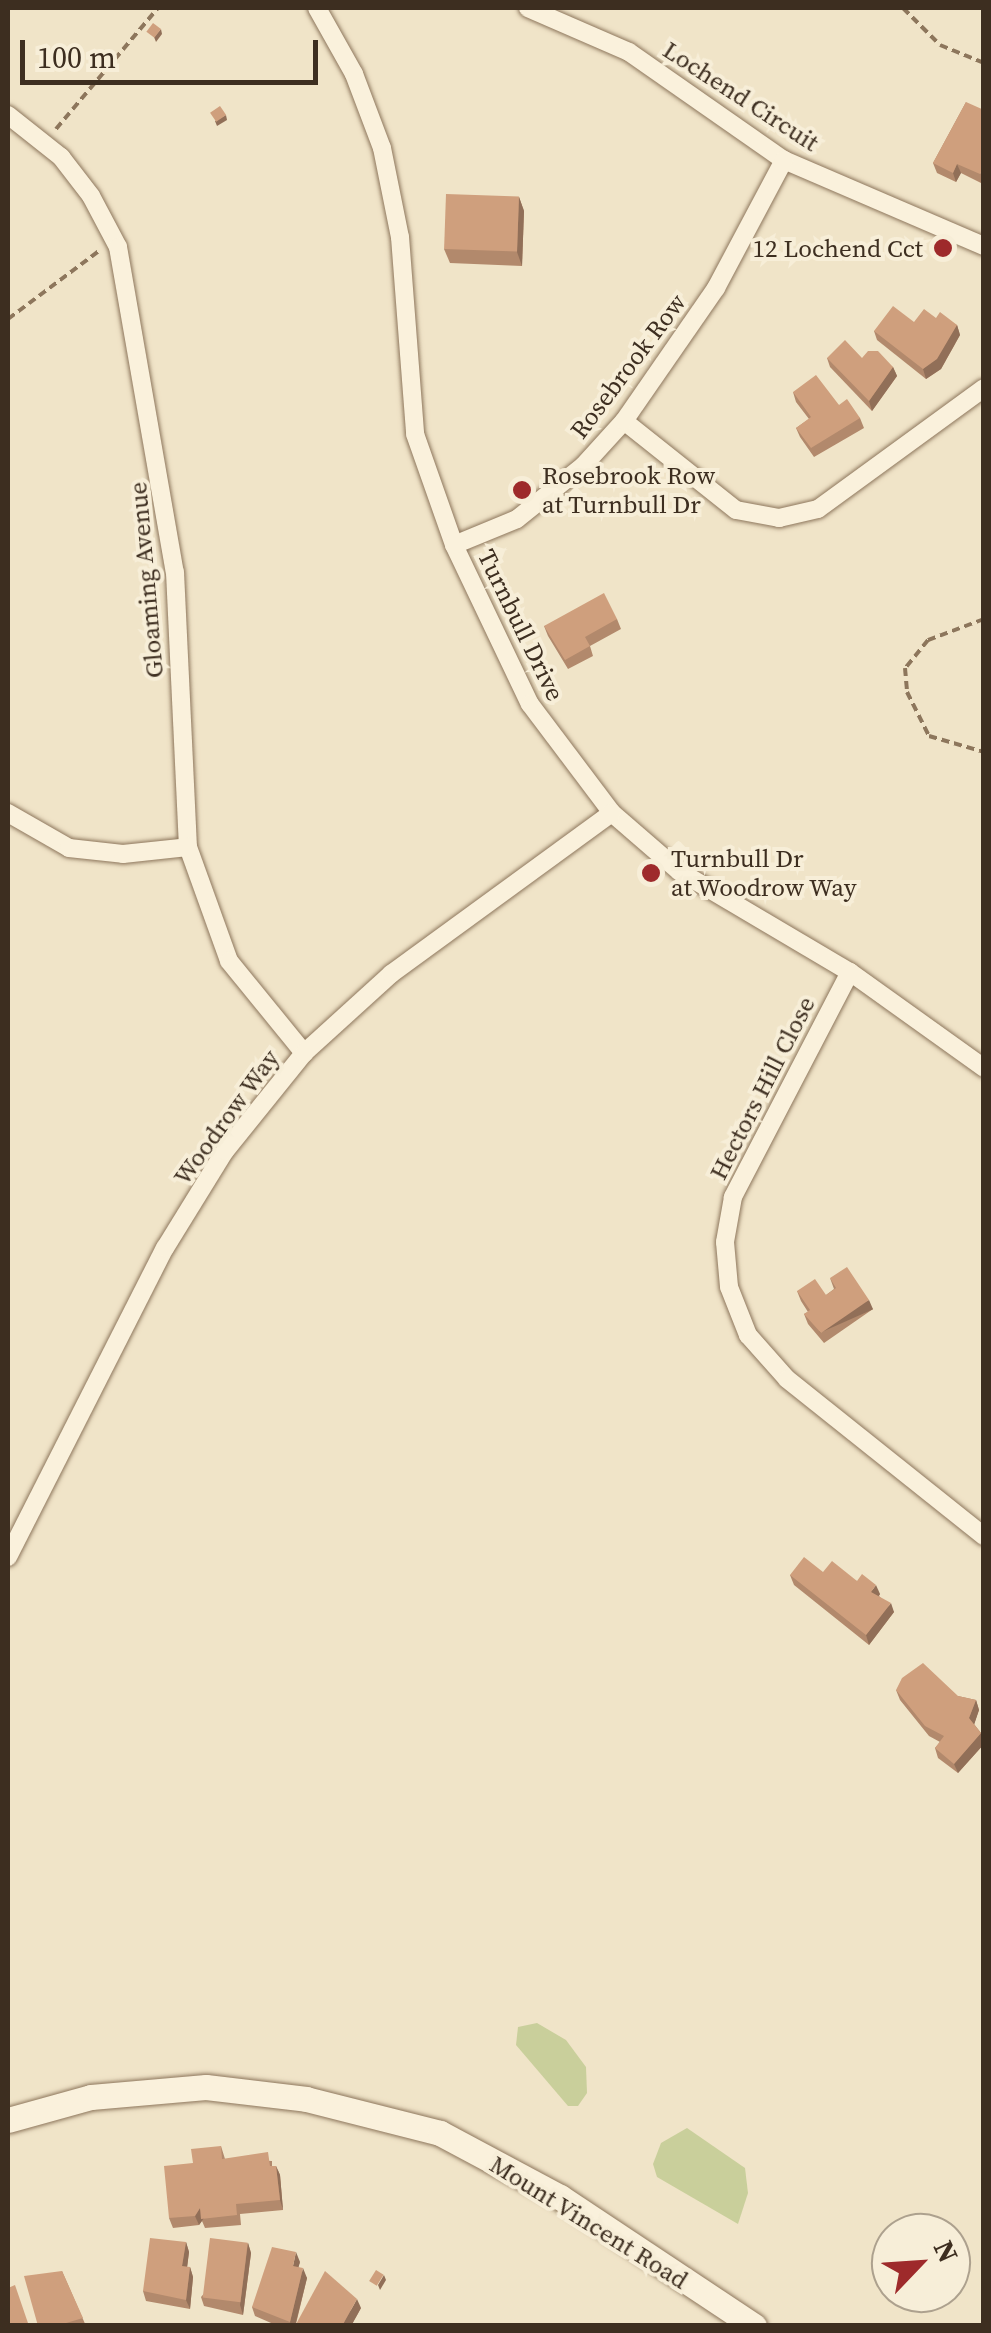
<!DOCTYPE html>
<html>
<head>
<meta charset="utf-8">
<style>
  body { margin:0 }
  #map { position:relative; width:991px; height:2333px; overflow:hidden; background:#f0e4c8; font-family:"Source Serif 4",serif }
  div>[style] { position:absolute }
  .green>* { inset:0; background:#c9cf9b }
  .path>* { height:4px; margin-top:-2px; transform-origin:0; background:repeating-linear-gradient(90deg,#8d765c 0 8px,transparent 0 13px) }
  .roads { filter:drop-shadow(0 0 2px #8d765c) drop-shadow(0 0 2px #8d765c) }
  .minor>* { height:18px; margin:-9px; padding:0 9px; transform-origin:9px; border-radius:9px; background:#faf1dc }
  .secondary>* { height:25px; margin:-12.5px; padding:0 12.5px; transform-origin:12.5px; border-radius:12.5px; background:#faf1dc }
  .wall>* { inset:0; background:#b2896c }
  .shaded-wall>* { inset:0; background:#916f58; transform-origin:0 0 }
  .building>* { inset:0; background:#cf9f7d; transform-origin:0 0 }
  .dots>* { width:28px; height:28px; translate:-50% -50%; box-sizing:border-box; border:5px solid #f7eed8; border-radius:50% }
  span { translate:-50% -50%; white-space:nowrap; text-align:center; line-height:1.15; -webkit-text-stroke:8px #f7eed8; paint-order:stroke }
  .street-label { font-size:25px; color:#3d2e20 }
  .poi-label { font-size:25px; color:#3d2e20 }
  .right { translate:-100% -50%; text-align:right }
  .left { translate:0 -50%; text-align:left }
  .frame { position:absolute; inset:0; border:10px solid #3d2e20; pointer-events:none }
  .north { position:absolute; left:871px; top:2213px; width:100px; height:100px; box-sizing:border-box; background:#f7eed8; border:2px solid #ada18e; border-radius:50%; rotate:65deg; font-size:28px; font-weight:700; line-height:40px; text-align:center; color:#3d2e20 }
  .north::after { content:''; display:block; margin:auto; width:35px; height:45px; background:#9e2a2b; clip-path:polygon(50% 0,100% 100%,50% 72%,0 100%) }
  .scale { position:absolute; left:20px; top:40px; width:298px; height:45px; box-sizing:border-box; border:5px solid #3d2e20; border-top:0; padding-left:12px; font-size:30px; line-height:35px; white-space:nowrap; color:#3d2e20; -webkit-text-stroke:8px #f7eed8; paint-order:stroke }
</style>
</head>
<body>
<div id="map">
  <div class="green">
    <i style="clip-path:polygon(537px 2023px,566px 2040px,586px 2067px,587px 2093px,578px 2106px,568px 2106px,516px 2045px,518px 2027px)"></i>
    <i style="clip-path:polygon(687px 2128px,745px 2168px,748px 2193px,738px 2224px,657px 2177px,653px 2164px,661px 2143px)"></i>
  </div>
  <div class="path">
    <i style="left:903px;top:8px;width:52px;rotate:45deg"></i>
    <i style="left:940px;top:45px;width:48px;rotate:22.2deg"></i>
    <i style="left:56px;top:129px;width:158px;rotate:-49.9deg"></i>
    <i style="left:8px;top:319px;width:114px;rotate:-36.8deg"></i>
    <i style="left:984px;top:619px;width:60px;rotate:159.4deg"></i>
    <i style="left:928px;top:640px;width:36px;rotate:129deg"></i>
    <i style="left:905px;top:668px;width:24px;rotate:85deg"></i>
    <i style="left:907px;top:692px;width:49px;rotate:63.4deg"></i>
    <i style="left:929px;top:736px;width:57px;rotate:16.2deg"></i>
  </div>
  <div class="roads">
    <div class="minor">
      <i style="left:317px;top:8px;width:76px;rotate:60.7deg"></i>
      <i style="left:354px;top:74px;width:79px;rotate:69.3deg"></i>
      <i style="left:382px;top:148px;width:91px;rotate:78.6deg"></i>
      <i style="left:400px;top:237px;width:198px;rotate:85.6deg"></i>
      <i style="left:415px;top:434px;width:118px;rotate:70.6deg"></i>
      <i style="left:454px;top:545px;width:176px;rotate:64.5deg"></i>
      <i style="left:530px;top:704px;width:136px;rotate:53deg"></i>
      <i style="left:612px;top:813px;width:89px;rotate:40.9deg"></i>
      <i style="left:679px;top:871px;width:199px;rotate:30.6deg"></i>
      <i style="left:850px;top:972px;width:165px;rotate:35.6deg"></i>
      <i style="left:528px;top:8px;width:110px;rotate:23.5deg"></i>
      <i style="left:629px;top:52px;width:189px;rotate:34.9deg"></i>
      <i style="left:784px;top:160px;width:218px;rotate:23.3deg"></i>
      <i style="left:8px;top:115px;width:68px;rotate:38.4deg"></i>
      <i style="left:61px;top:157px;width:49px;rotate:52.4deg"></i>
      <i style="left:91px;top:196px;width:58px;rotate:62.1deg"></i>
      <i style="left:118px;top:247px;width:330px;rotate:80.1deg"></i>
      <i style="left:175px;top:572px;width:275px;rotate:87.3deg"></i>
      <i style="left:188px;top:847px;width:121px;rotate:70.2deg"></i>
      <i style="left:229px;top:961px;width:119px;rotate:50.8deg"></i>
      <i style="left:624px;top:421px;width:143px;rotate:38.5deg"></i>
      <i style="left:736px;top:510px;width:44px;rotate:10.5deg"></i>
      <i style="left:779px;top:518px;width:40px;rotate:-13deg"></i>
      <i style="left:818px;top:509px;width:205px;rotate:-36.1deg"></i>
      <i style="left:454px;top:545px;width:68px;rotate:-22.4deg"></i>
      <i style="left:517px;top:519px;width:85px;rotate:-38.8deg"></i>
      <i style="left:583px;top:466px;width:61px;rotate:-47.7deg"></i>
      <i style="left:624px;top:421px;width:162px;rotate:-55.3deg"></i>
      <i style="left:716px;top:288px;width:145px;rotate:-62deg"></i>
      <i style="left:8px;top:813px;width:70px;rotate:29.8deg"></i>
      <i style="left:69px;top:848px;width:54px;rotate:6.3deg"></i>
      <i style="left:123px;top:854px;width:65px;rotate:-6.1deg"></i>
      <i style="left:850px;top:972px;width:254px;rotate:117.5deg"></i>
      <i style="left:733px;top:1197px;width:46px;rotate:100.1deg"></i>
      <i style="left:725px;top:1242px;width:45px;rotate:84.9deg"></i>
      <i style="left:729px;top:1287px;width:52px;rotate:68.4deg"></i>
      <i style="left:748px;top:1335px;width:59px;rotate:48.4deg"></i>
      <i style="left:787px;top:1379px;width:252px;rotate:38.6deg"></i>
      <i style="left:8px;top:1557px;width:347px;rotate:-63.1deg"></i>
      <i style="left:165px;top:1248px;width:114px;rotate:-58.3deg"></i>
      <i style="left:225px;top:1151px;width:126px;rotate:-51.1deg"></i>
      <i style="left:304px;top:1053px;width:118px;rotate:-42.2deg"></i>
      <i style="left:391px;top:974px;width:273px;rotate:-36.1deg"></i>
    </div>
    <div class="secondary">
      <i style="left:8px;top:2120px;width:86px;rotate:-15.5deg"></i>
      <i style="left:91px;top:2097px;width:115px;rotate:-5deg"></i>
      <i style="left:206px;top:2087px;width:101px;rotate:6.8deg"></i>
      <i style="left:306px;top:2099px;width:138px;rotate:14.2deg"></i>
      <i style="left:440px;top:2133px;width:136px;rotate:28.1deg"></i>
      <i style="left:560px;top:2197px;width:233px;rotate:33.6deg"></i>
    </div>
  </div>
  <div class="wall">
    <i style="clip-path:polygon(966px 102px,983px 184px,961px 173px,956px 182px,937px 173px,933px 163px)"></i>
    <i style="clip-path:polygon(519px 197px,524px 211px,522px 266px,450px 263px,444px 249px)"></i>
    <i style="clip-path:polygon(936px 318px,957px 325px,960px 335px,941px 369px,926px 379px,877px 340px,874px 331px)"></i>
    <i style="clip-path:polygon(827px 358px,862px 358px,893px 367px,897px 376px,872px 411px,830px 367px)"></i>
    <i style="clip-path:polygon(793px 392px,839px 405px,860px 418px,864px 428px,814px 457px,800px 437px,796px 428px,809px 419px,796px 402px)"></i>
    <i style="clip-path:polygon(617px 619px,621px 629px,590px 646px,593px 656px,568px 669px,548px 636px,544px 626px)"></i>
    <i style="clip-path:polygon(830px 1278px,873px 1309px,824px 1343px,808px 1324px,804px 1314px,808px 1312px,801px 1301px,797px 1291px,826px 1295px,834px 1289px)"></i>
    <i style="clip-path:polygon(823px 1572px,857px 1581px,880px 1594px,879px 1596px,894px 1612px,869px 1645px,794px 1585px,790px 1575px)"></i>
    <i style="clip-path:polygon(896px 1690px,958px 1696px,976px 1700px,979px 1710px,974px 1724px,981px 1733px,984px 1744px,958px 1773px,938px 1758px,935px 1748px,940px 1742px,929px 1736px,900px 1700px)"></i>
    <i style="clip-path:polygon(221px 2146px,225px 2159px,272px 2161px,272px 2166px,276px 2166px,280px 2175px,283px 2210px,240px 2214px,241px 2225px,205px 2228px,202px 2221px,199px 2225px,173px 2228px,169px 2218px,193px 2163px)"></i>
    <i style="clip-path:polygon(186px 2242px,189px 2252px,187px 2267px,190px 2267px,193px 2277px,190px 2309px,146px 2301px,143px 2291px)"></i>
    <i style="clip-path:polygon(248px 2243px,251px 2253px,243px 2315px,204px 2306px,201px 2297px)"></i>
    <i style="clip-path:polygon(300px 2262px,298px 2267px,307px 2278px,296px 2324px,361px 2308px,351px 2326px,278px 2326px,255px 2316px,252px 2307px)"></i>
    <i style="clip-path:polygon(62px 2271px,86px 2326px,38px 2326px)"></i>
  </div>
  <div class="shaded-wall">
    <i style="clip-path:polygon(161px 29px,162px 34px,156px 42px,154px 37px)"></i>
    <i style="clip-path:polygon(226px 115px,227px 120px,217px 126px,215px 121px)"></i>
    <i style="clip-path:polygon(957px 164px,961px 173px,956px 182px,953px 173px)"></i>
    <i style="clip-path:polygon(519px 197px,524px 211px,522px 266px,517px 252px)"></i>
    <i style="clip-path:polygon(957px 325px,960px 335px,941px 369px,926px 379px,923px 369px)"></i>
    <i style="clip-path:polygon(893px 367px,897px 376px,872px 411px,869px 401px)"></i>
    <i style="left:869px;top:1300px;width:10px;height:58px;rotate:66deg"></i>
    <i style="clip-path:polygon(876px 1585px,880px 1594px,874px 1602px,871px 1592px)"></i>
    <i style="clip-path:polygon(891px 1603px,894px 1612px,869px 1645px,866px 1635px)"></i>
    <i style="clip-path:polygon(976px 1700px,979px 1710px,973px 1728px,969px 1718px)"></i>
    <i style="clip-path:polygon(981px 1733px,984px 1744px,958px 1773px,954px 1764px)"></i>
    <i style="clip-path:polygon(276px 2166px,280px 2175px,283px 2210px,280px 2200px)"></i>
    <i style="clip-path:polygon(200px 2208px,204px 2218px,199px 2225px,195px 2216px)"></i>
    <i style="clip-path:polygon(186px 2242px,189px 2252px,186px 2276px,182px 2266px)"></i>
    <i style="clip-path:polygon(248px 2243px,251px 2253px,243px 2315px,240px 2305px)"></i>
    <i style="clip-path:polygon(296px 2252px,300px 2262px,296px 2276px,293px 2266px)"></i>
    <i style="clip-path:polygon(190px 2267px,193px 2277px,190px 2309px,186px 2300px)"></i>
    <i style="clip-path:polygon(303px 2268px,307px 2278px,295px 2326px,291px 2326px,290px 2322px)"></i>
    <i style="clip-path:polygon(384px 2275px,386px 2280px,380px 2290px,378px 2285px)"></i>
    <i style="clip-path:polygon(357px 2299px,361px 2308px,351px 2326px,342px 2326px)"></i>
  </div>
  <div class="building">
    <i style="left:153px;top:23px;width:10px;height:11px;rotate:37deg"></i>
    <i style="clip-path:polygon(966px 102px,984px 110px,984px 166px,980px 174px,957px 164px,953px 173px,933px 163px)"></i>
    <i style="left:220px;top:106px;width:11px;height:12px;rotate:56deg"></i>
    <i style="left:446px;top:194px;width:73px;height:55px;rotate:2deg"></i>
    <i style="clip-path:polygon(893px 306px,914px 322px,924px 309px,936px 318px,940px 312px,957px 325px,937px 359px,923px 369px,874px 331px)"></i>
    <i style="clip-path:polygon(845px 340px,862px 358px,868px 351px,878px 351px,893px 367px,869px 401px,827px 358px)"></i>
    <i style="clip-path:polygon(816px 375px,839px 405px,847px 399px,860px 418px,811px 448px,796px 428px,811px 417px,793px 392px)"></i>
    <i style="clip-path:polygon(604px 593px,617px 619px,585px 637px,590px 646px,565px 660px,544px 626px)"></i>
    <i style="clip-path:polygon(847px 1267px,869px 1300px,821px 1333px,804px 1314px,810px 1310px,797px 1291px,815px 1279px,826px 1295px,836px 1288px,830px 1278px)"></i>
    <i style="clip-path:polygon(804px 1557px,823px 1572px,832px 1561px,857px 1581px,862px 1574px,876px 1585px,871px 1592px,891px 1603px,866px 1635px,790px 1575px)"></i>
    <i style="clip-path:polygon(923px 1663px,958px 1696px,976px 1700px,969px 1718px,981px 1733px,954px 1764px,935px 1748px,944px 1736px,925px 1726px,896px 1690px,902px 1678px)"></i>
    <i style="clip-path:polygon(221px 2146px,222px 2159px,268px 2152px,270px 2166px,276px 2166px,280px 2200px,236px 2204px,237px 2215px,201px 2219px,200px 2208px,195px 2216px,169px 2218px,164px 2166px,193px 2163px,191px 2149px)"></i>
    <i style="clip-path:polygon(150px 2238px,186px 2242px,182px 2266px,190px 2267px,186px 2300px,143px 2291px)"></i>
    <i style="left:210px;top:2238px;width:38px;height:60px;rotate:7deg"></i>
    <i style="clip-path:polygon(272px 2247px,296px 2252px,293px 2266px,303px 2268px,290px 2322px,252px 2307px)"></i>
    <i style="left:376px;top:2270px;width:9px;height:13px;rotate:32deg"></i>
    <i style="clip-path:polygon(62px 2271px,83px 2318px,56px 2326px,38px 2326px,24px 2276px)"></i>
    <i style="clip-path:polygon(325px 2271px,357px 2299px,342px 2326px,295px 2326px)"></i>
    <i style="clip-path:polygon(15px 2285px,29px 2326px,8px 2326px,8px 2288px)"></i>
  </div>
  <div class="dots">
    <i style="left:943px;top:248px;background:#9e2a2b"></i>
    <i style="left:522px;top:490px;background:#9e2a2b"></i>
    <i style="left:651px;top:873px;background:#9e2a2b"></i>
  </div>
  <div class="street-label">
    <span style="left:741px;top:96px;rotate:33deg">Lochend Circuit</span>
    <span style="left:628px;top:366px;rotate:-53deg">Rosebrook Row</span>
    <span style="left:146px;top:580px;rotate:-95deg">Gloaming Avenue</span>
    <span style="left:521px;top:625px;rotate:64deg">Turnbull Drive</span>
    <span style="left:762px;top:1088px;rotate:-63deg">Hectors Hill Close</span>
    <span style="left:226px;top:1117px;rotate:-54deg">Woodrow Way</span>
    <span style="left:589px;top:2222px;rotate:32deg">Mount Vincent Road</span>
  </div>
  <div class="poi-label">
    <span class="right" style="left:923px;top:248px">12 Lochend Cct</span>
    <span class="left" style="left:542px;top:490px">Rosebrook Row<br>at Turnbull Dr</span>
    <span class="left" style="left:671px;top:873px">Turnbull Dr<br>at Woodrow Way</span>
  </div>
  <div class="frame"></div>
  <div class="north">N</div>
  <div class="scale">100 m</div>
</div>
</body>
</html>
